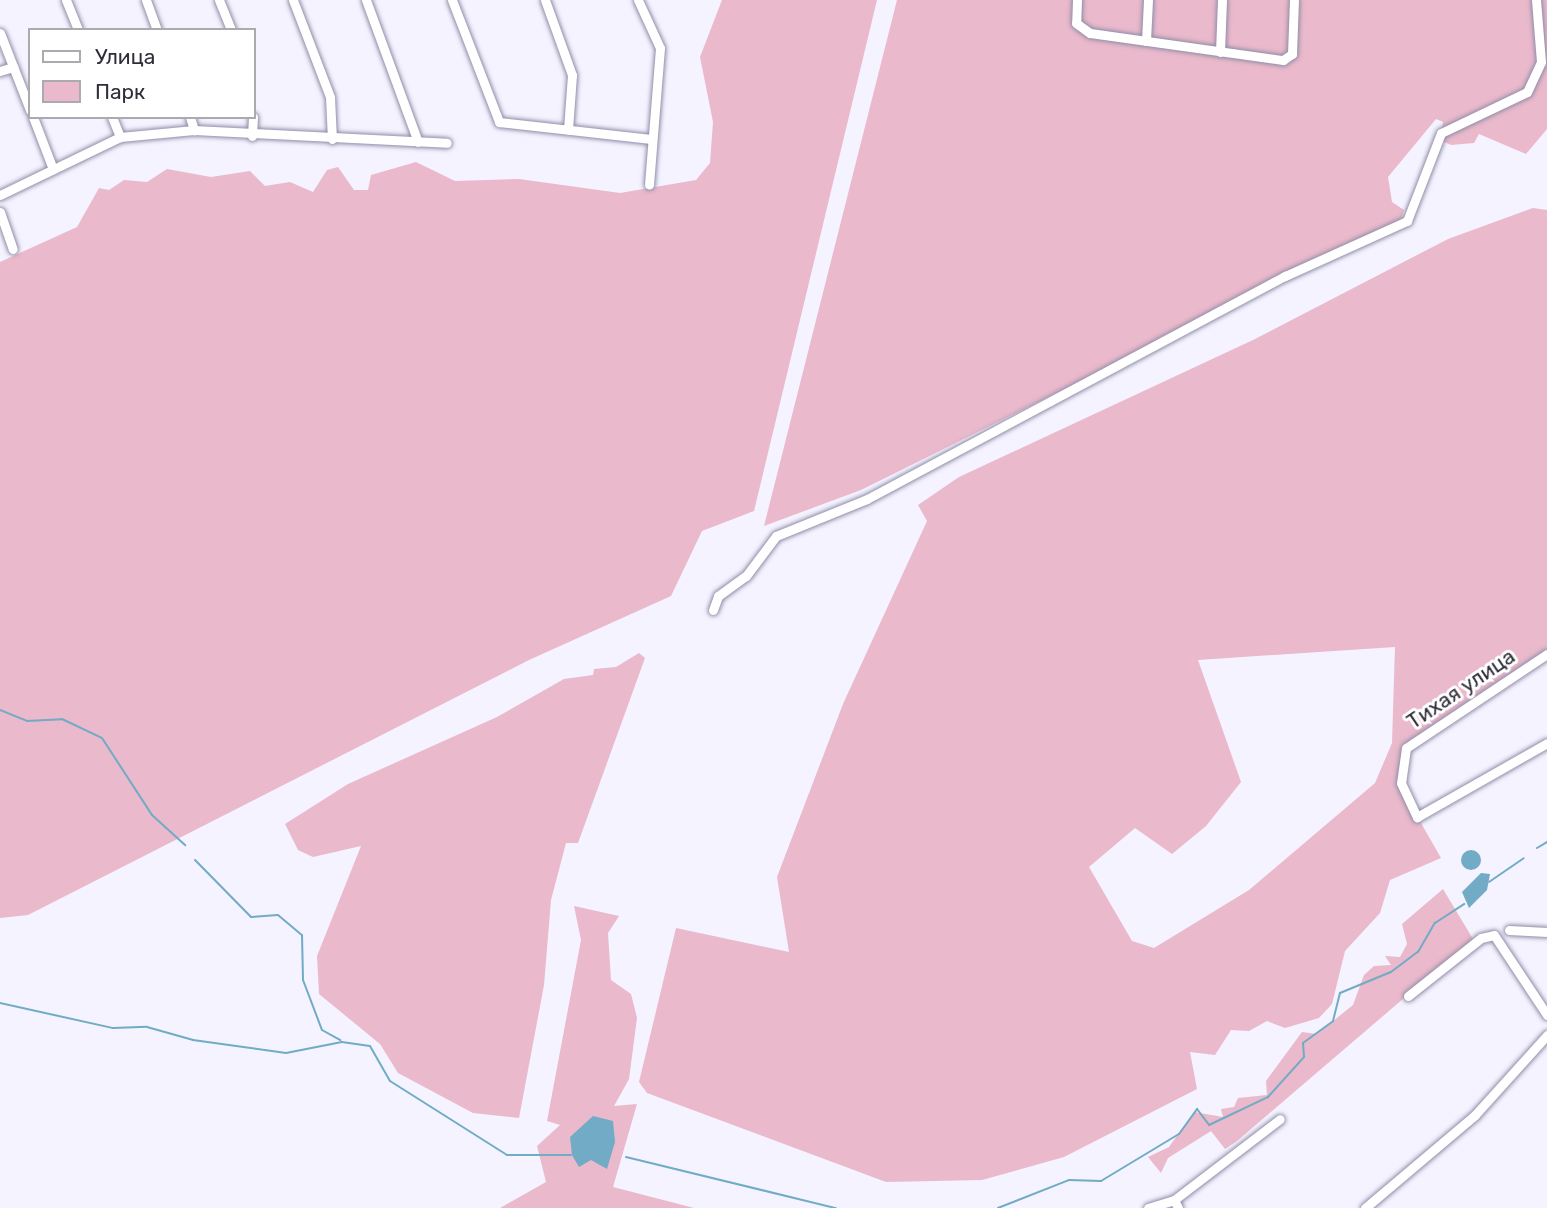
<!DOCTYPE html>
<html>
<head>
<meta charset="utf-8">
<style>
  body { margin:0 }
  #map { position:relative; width:1547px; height:1208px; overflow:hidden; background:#f4f3ff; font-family:Rubik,sans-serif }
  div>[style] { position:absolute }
  .green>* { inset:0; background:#eab9cb }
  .water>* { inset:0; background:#71abc5 }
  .round { border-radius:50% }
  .stream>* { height:2px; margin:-1px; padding:0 1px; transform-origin:1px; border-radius:1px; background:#71abc5 }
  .roads { filter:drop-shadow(0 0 2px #908da8) drop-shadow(0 0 2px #908da8) }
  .minor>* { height:9px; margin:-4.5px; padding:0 4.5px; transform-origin:4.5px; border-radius:4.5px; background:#fff }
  span { translate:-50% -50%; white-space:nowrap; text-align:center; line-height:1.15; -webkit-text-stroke:6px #fff; paint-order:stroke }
  .street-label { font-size:21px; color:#2e2d38 }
  .legend { position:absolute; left:28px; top:28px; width:228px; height:91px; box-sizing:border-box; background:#fff; border:2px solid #ababaf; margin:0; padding:9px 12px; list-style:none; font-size:21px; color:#2e2d38 }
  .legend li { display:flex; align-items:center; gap:14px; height:35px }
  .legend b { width:35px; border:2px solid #ababaf }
</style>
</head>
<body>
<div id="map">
  <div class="green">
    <i style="clip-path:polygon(722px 0,877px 0,754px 511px,702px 531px,671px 596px,529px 660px,28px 915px,0 918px,0 262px,77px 227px,99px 188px,109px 190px,124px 180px,147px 182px,167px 169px,211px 177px,250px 171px,265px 186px,290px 182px,313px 192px,327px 170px,338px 167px,354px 190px,368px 190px,371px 175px,416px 162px,455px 181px,519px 179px,620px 193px,696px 180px,710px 163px,713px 122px,700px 57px)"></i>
    <i style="clip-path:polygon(897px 0,1547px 0,1547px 129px,1526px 154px,1479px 134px,1474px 143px,1451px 145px,1440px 140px,1443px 122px,1436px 119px,1388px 177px,1392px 202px,1404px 210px,1400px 222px,861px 490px,764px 526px)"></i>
    <i style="clip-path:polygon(evenodd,1533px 208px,1547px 210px,1547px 649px,1403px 745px,1397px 781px,1441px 858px,1390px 880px,1380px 913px,1345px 951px,1332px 1004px,1319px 1018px,1285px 1028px,1267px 1021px,1249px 1031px,1231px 1030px,1215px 1055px,1190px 1052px,1197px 1089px,1064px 1157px,982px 1180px,886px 1182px,647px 1093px,639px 1082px,676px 928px,789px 952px,777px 877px,843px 704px,927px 521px,918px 505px,959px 477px,1253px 340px,1448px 239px,1533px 208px,1395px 647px,1392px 743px,1375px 783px,1249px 890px,1154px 948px,1132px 941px,1089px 867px,1135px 828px,1172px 854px,1206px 826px,1241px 782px,1198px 660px,1395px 647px)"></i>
    <i style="clip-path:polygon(639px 653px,645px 658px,578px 843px,566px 843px,551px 900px,544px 985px,519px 1118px,473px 1113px,398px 1073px,380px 1044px,319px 994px,317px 956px,361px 846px,313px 857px,298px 850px,285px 824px,348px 784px,497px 717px,564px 679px,593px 675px,594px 669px,616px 667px)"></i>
    <i style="clip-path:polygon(1443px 889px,1473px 939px,1237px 1141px,1225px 1149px,1211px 1131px,1168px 1158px,1161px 1173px,1148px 1157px,1169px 1147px,1194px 1112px,1223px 1117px,1221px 1109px,1234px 1107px,1238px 1098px,1267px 1095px,1266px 1081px,1302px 1032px,1317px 1034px,1353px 1005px,1364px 975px,1374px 966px,1391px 965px,1385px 956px,1400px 957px,1407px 944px,1402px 924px)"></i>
    <i style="clip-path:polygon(574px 906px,619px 916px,608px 933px,611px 980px,631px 994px,637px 1018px,629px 1079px,614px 1106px,637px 1104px,613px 1187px,694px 1208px,500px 1208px,546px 1182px,537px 1146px,560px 1125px,547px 1121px,581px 940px)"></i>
  </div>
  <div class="water">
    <i class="round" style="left:1461px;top:850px;width:20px;height:20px"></i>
    <i style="clip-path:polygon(1481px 873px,1490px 874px,1487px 890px,1469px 908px,1462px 892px)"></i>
    <i style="clip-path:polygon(593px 1116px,613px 1121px,615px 1142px,607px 1169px,591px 1160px,579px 1167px,572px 1155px,570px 1137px)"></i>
  </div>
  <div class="stream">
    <i style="left:0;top:710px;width:29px;rotate:22deg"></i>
    <i style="left:27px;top:721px;width:35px;rotate:-3deg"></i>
    <i style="left:62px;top:719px;width:44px;rotate:25.4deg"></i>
    <i style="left:102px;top:738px;width:92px;rotate:57deg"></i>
    <i style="left:152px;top:815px;width:45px;rotate:42.3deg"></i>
    <i style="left:1537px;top:848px;width:12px;rotate:-31deg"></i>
    <i style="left:195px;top:860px;width:80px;rotate:45.5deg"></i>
    <i style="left:251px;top:917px;width:27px;rotate:-4deg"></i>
    <i style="left:278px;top:915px;width:31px;rotate:40deg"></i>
    <i style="left:302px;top:935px;width:45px;rotate:88.7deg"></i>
    <i style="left:303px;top:980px;width:53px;rotate:69.2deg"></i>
    <i style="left:322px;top:1030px;width:21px;rotate:29deg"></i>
    <i style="left:1489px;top:882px;width:42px;rotate:-34.4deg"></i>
    <i style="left:0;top:1003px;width:116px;rotate:12.5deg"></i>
    <i style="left:113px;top:1028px;width:34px;rotate:-2deg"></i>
    <i style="left:147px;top:1027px;width:48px;rotate:15.8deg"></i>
    <i style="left:193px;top:1040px;width:94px;rotate:8deg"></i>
    <i style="left:286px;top:1053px;width:57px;rotate:-11.1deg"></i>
    <i style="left:342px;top:1042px;width:28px;rotate:8deg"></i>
    <i style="left:370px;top:1046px;width:40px;rotate:60.3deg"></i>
    <i style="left:390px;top:1081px;width:138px;rotate:32.3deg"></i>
    <i style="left:507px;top:1155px;width:64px"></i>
    <i style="left:626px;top:1157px;width:216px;rotate:13.7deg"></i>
    <i style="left:998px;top:1208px;width:76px;rotate:-21.5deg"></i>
    <i style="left:1069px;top:1180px;width:32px;rotate:2deg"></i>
    <i style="left:1101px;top:1181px;width:91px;rotate:-31.1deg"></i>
    <i style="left:1179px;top:1134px;width:31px;rotate:-54deg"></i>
    <i style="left:1197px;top:1109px;width:20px;rotate:53deg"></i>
    <i style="left:1209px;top:1125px;width:65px;rotate:-25.4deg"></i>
    <i style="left:1268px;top:1097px;width:54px;rotate:-48deg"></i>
    <i style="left:1304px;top:1057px;width:14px;rotate:-94deg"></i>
    <i style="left:1303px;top:1043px;width:37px;rotate:-36deg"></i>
    <i style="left:1333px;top:1021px;width:29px;rotate:-76deg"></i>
    <i style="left:1340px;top:993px;width:55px;rotate:-22.4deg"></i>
    <i style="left:1391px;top:972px;width:34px;rotate:-37deg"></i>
    <i style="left:1418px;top:952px;width:34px;rotate:-60deg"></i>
    <i style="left:1435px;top:923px;width:35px;rotate:-33deg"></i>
  </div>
  <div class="roads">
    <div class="minor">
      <i style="left:66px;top:0;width:32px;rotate:68deg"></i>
      <i style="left:146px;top:0;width:32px;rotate:70deg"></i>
      <i style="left:219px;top:0;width:32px;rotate:68deg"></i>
      <i style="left:293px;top:0;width:104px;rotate:69.1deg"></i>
      <i style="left:330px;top:97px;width:42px;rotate:87.3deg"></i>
      <i style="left:366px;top:0;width:151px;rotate:69.9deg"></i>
      <i style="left:452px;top:0;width:131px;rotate:68.9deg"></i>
      <i style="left:499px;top:122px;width:153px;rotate:6.4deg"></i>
      <i style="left:545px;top:0;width:80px;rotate:70.2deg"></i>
      <i style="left:572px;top:75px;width:55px;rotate:94.2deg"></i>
      <i style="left:638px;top:0;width:53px;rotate:65.4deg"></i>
      <i style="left:660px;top:48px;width:137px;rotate:94.6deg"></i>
      <i style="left:1077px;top:0;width:23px;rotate:92deg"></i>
      <i style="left:1076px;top:23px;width:17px;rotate:36deg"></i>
      <i style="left:1090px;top:33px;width:195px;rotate:8deg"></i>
      <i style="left:1283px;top:60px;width:11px;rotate:-34deg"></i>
      <i style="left:1292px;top:54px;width:54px;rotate:-87.9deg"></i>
      <i style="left:0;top:33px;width:83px;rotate:68.7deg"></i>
      <i style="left:1146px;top:41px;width:41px;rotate:-87.2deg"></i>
      <i style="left:1220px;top:52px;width:52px;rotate:-87.8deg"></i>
      <i style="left:0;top:71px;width:14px;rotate:-17deg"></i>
      <i style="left:33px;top:117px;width:56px;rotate:69deg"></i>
      <i style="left:112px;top:117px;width:22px;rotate:68deg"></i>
      <i style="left:190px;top:117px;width:14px;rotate:73deg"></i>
      <i style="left:252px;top:136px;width:19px;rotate:-87deg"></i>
      <i style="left:0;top:195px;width:133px;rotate:-25.8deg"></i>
      <i style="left:120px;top:137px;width:74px;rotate:-5.4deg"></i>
      <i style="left:194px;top:130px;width:253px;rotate:2.9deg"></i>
      <i style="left:0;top:212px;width:39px;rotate:71deg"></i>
      <i style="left:713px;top:610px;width:15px;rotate:-70deg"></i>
      <i style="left:718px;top:596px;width:34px;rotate:-36deg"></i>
      <i style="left:746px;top:576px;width:50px;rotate:-53.1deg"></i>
      <i style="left:776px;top:536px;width:98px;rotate:-22.1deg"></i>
      <i style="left:867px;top:499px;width:474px;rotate:-28.1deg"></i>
      <i style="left:1285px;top:276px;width:134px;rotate:-24.3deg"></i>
      <i style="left:1407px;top:221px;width:94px;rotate:-68.9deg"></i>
      <i style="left:1441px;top:133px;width:95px;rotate:-25.5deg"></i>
      <i style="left:1527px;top:92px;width:33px;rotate:-65deg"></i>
      <i style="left:1541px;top:62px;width:62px;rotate:-94.6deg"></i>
      <i style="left:1547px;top:654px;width:169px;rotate:146.3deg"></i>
      <i style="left:1406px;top:748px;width:35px;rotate:98deg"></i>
      <i style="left:1401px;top:783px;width:38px;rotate:65deg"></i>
      <i style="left:1417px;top:817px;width:150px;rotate:-29.6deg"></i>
      <i style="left:1509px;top:930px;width:38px;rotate:3deg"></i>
      <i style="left:1408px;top:996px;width:93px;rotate:-38.5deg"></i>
      <i style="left:1481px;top:938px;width:13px;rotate:-13deg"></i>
      <i style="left:1494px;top:935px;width:96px;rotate:56.5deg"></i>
      <i style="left:1174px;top:1200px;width:133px;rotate:-37.4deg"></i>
      <i style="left:1148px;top:1208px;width:27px;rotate:-17deg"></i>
      <i style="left:1174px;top:1200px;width:9px;rotate:63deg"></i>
      <i style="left:1365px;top:1208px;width:144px;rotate:-40.2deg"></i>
      <i style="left:1475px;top:1115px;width:108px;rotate:-48deg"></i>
    </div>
  </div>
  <div class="street-label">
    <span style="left:1461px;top:689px;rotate:-34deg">Тихая улица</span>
  </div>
  <ul class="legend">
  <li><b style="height:9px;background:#fff"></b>Улица</li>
  <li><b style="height:19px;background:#eab9cb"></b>Парк</li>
  </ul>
</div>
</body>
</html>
